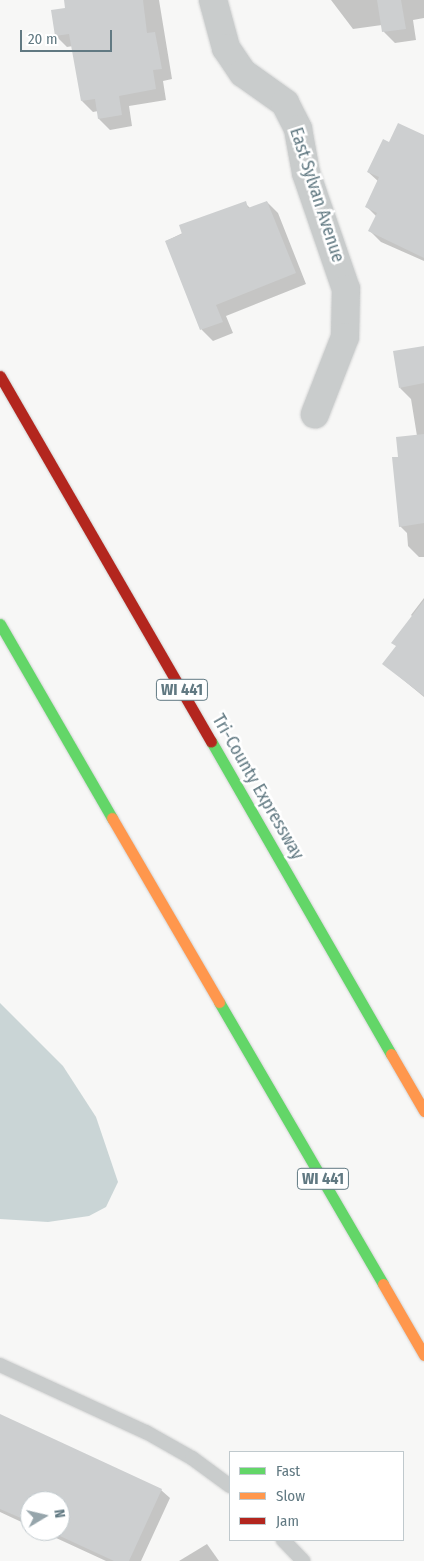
<!DOCTYPE html>
<html>
<head>
<meta charset="utf-8">
<style>
  body { margin:0 }
  #map { position:relative; width:424px; height:1561px; overflow:hidden; background:#f7f7f6; font-family:"Fira Sans Condensed",sans-serif }
  div>[style] { position:absolute }
  .water>* { inset:0; background:#cad5d6 }
  .shadow>* { inset:0; background:#0003 }
  .building>* { inset:0; background:#cdcfd0 }
  .roads { filter:drop-shadow(0 0 1px #d3d4d4) drop-shadow(0 0 1px #d3d4d4) }
  .lane>* { height:14px; margin:-7px; padding:0 7px; transform-origin:7px; border-radius:7px; background:#c9cccc }
  .street>* { height:28px; margin:-14px; padding:0 14px; transform-origin:14px; border-radius:14px; background:#c9cccc }
  .fast>* { height:11px; margin:-5.5px; padding:0 5.5px; transform-origin:5.5px; border-radius:5.5px; background:#63d668 }
  .slow>* { height:11px; margin:-5.5px; padding:0 5.5px; transform-origin:5.5px; border-radius:5.5px; background:#ff974d }
  .jam>* { height:11px; margin:-5.5px; padding:0 5.5px; transform-origin:5.5px; border-radius:5.5px; background:#b3261e }
  span { translate:-50% -50%; white-space:nowrap; text-align:center; line-height:1.15; -webkit-text-stroke:5px #fff; paint-order:stroke }
  .shield-label span { padding:1px 4px; background:#fff; border:1px solid; border-radius:4px; -webkit-text-stroke-width:0 }
  .shield-label { font-size:16px; color:#617982; font-weight:700 }
  .street-label { font-size:18px; color:#617982 }
  .legend { position:absolute; left:229px; top:1451px; width:175px; height:90px; box-sizing:border-box; background:#fff; border:1px solid #c0c9cd; margin:0; padding:6px 9px; list-style:none; font-size:15px; color:#617982 }
  .legend li { display:flex; align-items:center; gap:10px; height:25px }
  .legend b { width:25px; border:1px solid #c0c9cd }
  .north { position:absolute; left:20px; top:1491px; width:50px; height:50px; box-sizing:border-box; background:#fff; border:1px solid #c0c9cd; border-radius:50%; rotate:81deg; font-size:14px; font-weight:700; line-height:20px; text-align:center; color:#617982 }
  .north::after { content:''; display:block; margin:auto; width:18px; height:22px; background:#96a5ab; clip-path:polygon(50% 0,100% 100%,50% 72%,0 100%) }
  .scale { position:absolute; left:20px; top:30px; width:92px; height:22px; box-sizing:border-box; border:2px solid #617982; border-top:0; padding-left:6px; font-size:15px; line-height:18px; white-space:nowrap; color:#617982; -webkit-text-stroke:4px #fff; paint-order:stroke }
</style>
</head>
<body>
<div id="map">
  <div class="water">
    <i style="clip-path:polygon(0 1003px,63px 1066px,96px 1117px,118px 1182px,106px 1207px,89px 1216px,48px 1222px,0 1219px)"></i>
  </div>
  <div class="shadow">
    <i style="clip-path:polygon(65px 0,159px 0,172px 79px,163px 81px,166px 100px,129px 106px,132px 126px,110px 130px,99px 119px,98px 111px,93px 112px,82px 101px,73px 46px,67px 47px,56px 36px,67px 9px)"></i>
    <i style="clip-path:polygon(331px 0,424px 0,424px 18px,413px 20px,416px 40px,395px 43px,384px 32px,382px 25px,353px 29px)"></i>
    <i style="clip-path:polygon(424px 137px,424px 261px,381px 242px,370px 231px,377px 217px,367px 207px,379px 182px,368px 172px,390px 143px)"></i>
    <i style="clip-path:polygon(267px 202px,278px 213px,306px 284px,226px 316px,233px 333px,213px 341px,202px 330px,166px 241px,245px 203px,251px 209px)"></i>
    <i style="clip-path:polygon(424px 347px,424px 557px,419px 557px,408px 546px,407px 533px,400px 526px,399px 458px,417px 436px,411px 399px,400px 388px)"></i>
    <i style="clip-path:polygon(424px 598px,424px 697px,384px 664px,397px 647px,413px 617px,411px 615px)"></i>
    <i style="clip-path:polygon(0 1416px,161px 1490px,170px 1498px,141px 1561px,106px 1561px,41px 1531px,60px 1531px,60px 1501px,30px 1501px,30px 1526px,0 1512px)"></i>
    <i style="clip-path:polygon(207px 1544px,219px 1561px,179px 1561px)"></i>
  </div>
  <div class="building">
    <i style="clip-path:polygon(64px 0,143px 0,147px 33px,155px 32px,162px 69px,153px 70px,156px 89px,119px 96px,122px 115px,98px 119px,95px 99px,81px 101px,69px 34px,55px 36px,51px 10px,65px 8px)"></i>
    <i style="clip-path:polygon(377px 0,401px 0,406px 29px,382px 32px)"></i>
    <i style="clip-path:polygon(398px 123px,424px 135px,424px 258px,368px 231px,377px 213px,365px 207px,379px 177px,367px 172px,383px 139px,389px 142px)"></i>
    <i style="clip-path:polygon(246px 201px,248px 208px,267px 201px,296px 273px,216px 305px,223px 322px,200px 330px,165px 241px,182px 234px,179px 225px)"></i>
    <i style="clip-path:polygon(424px 346px,424px 383px,399px 388px,393px 351px)"></i>
    <i style="clip-path:polygon(424px 434px,424px 523px,399px 527px,392px 457px,398px 457px,396px 437px)"></i>
    <i style="clip-path:polygon(424px 600px,424px 696px,382px 664px,396px 646px,391px 643px)"></i>
    <i style="clip-path:polygon(0 1414px,162px 1489px,129px 1561px,114px 1561px,49px 1531px,60px 1531px,60px 1501px,30px 1501px,30px 1522px,0 1509px)"></i>
  </div>
  <div class="roads">
    <div class="lane">
      <i style="left:0;top:1365px;width:161px;rotate:24.7deg"></i>
      <i style="left:146px;top:1432px;width:53px;rotate:29.5deg"></i>
      <i style="left:192px;top:1458px;width:47px;rotate:36.4deg"></i>
      <i style="left:283px;top:1540px;width:29px;rotate:46deg"></i>
    </div>
    <div class="street">
      <i style="left:213px;top:0;width:50px;rotate:74.8deg"></i>
      <i style="left:226px;top:48px;width:30px;rotate:56deg"></i>
      <i style="left:243px;top:73px;width:52px;rotate:35.5deg"></i>
      <i style="left:285px;top:103px;width:29px;rotate:63deg"></i>
      <i style="left:298px;top:129px;width:45px;rotate:79.7deg"></i>
      <i style="left:306px;top:173px;width:123px;rotate:71deg"></i>
      <i style="left:346px;top:289px;width:48px;rotate:91.2deg"></i>
      <i style="left:345px;top:337px;width:83px;rotate:111.3deg"></i>
    </div>
    <div class="fast">
      <i style="left:0;top:624px;width:224px;rotate:60deg"></i>
      <i style="left:211px;top:741px;width:361px;rotate:60.1deg"></i>
      <i style="left:219px;top:1002px;width:326px;rotate:59.8deg"></i>
    </div>
    <div class="slow">
      <i style="left:112px;top:818px;width:213px;rotate:59.8deg"></i>
      <i style="left:391px;top:1054px;width:66px;rotate:59.9deg"></i>
      <i style="left:383px;top:1284px;width:82px;rotate:60deg"></i>
    </div>
    <div class="jam">
      <i style="left:0;top:376px;width:422px;rotate:60deg"></i>
    </div>
  </div>
  <div class="shield-label">
    <span style="left:182px;top:690px">WI 441</span>
    <span style="left:323px;top:1179px">WI 441</span>
  </div>
  <div class="street-label">
    <span style="left:317px;top:195px;rotate:72deg">East Sylvan Avenue</span>
    <span style="left:258px;top:787px;rotate:60deg">Tri-County Expressway</span>
  </div>
  <ul class="legend">
  <li><b style="height:6px;background:#63d668"></b>Fast</li>
  <li><b style="height:6px;background:#ff974d"></b>Slow</li>
  <li><b style="height:6px;background:#b3261e"></b>Jam</li>
  </ul>
  <div class="north">N</div>
  <div class="scale">20 m</div>
</div>
</body>
</html>
